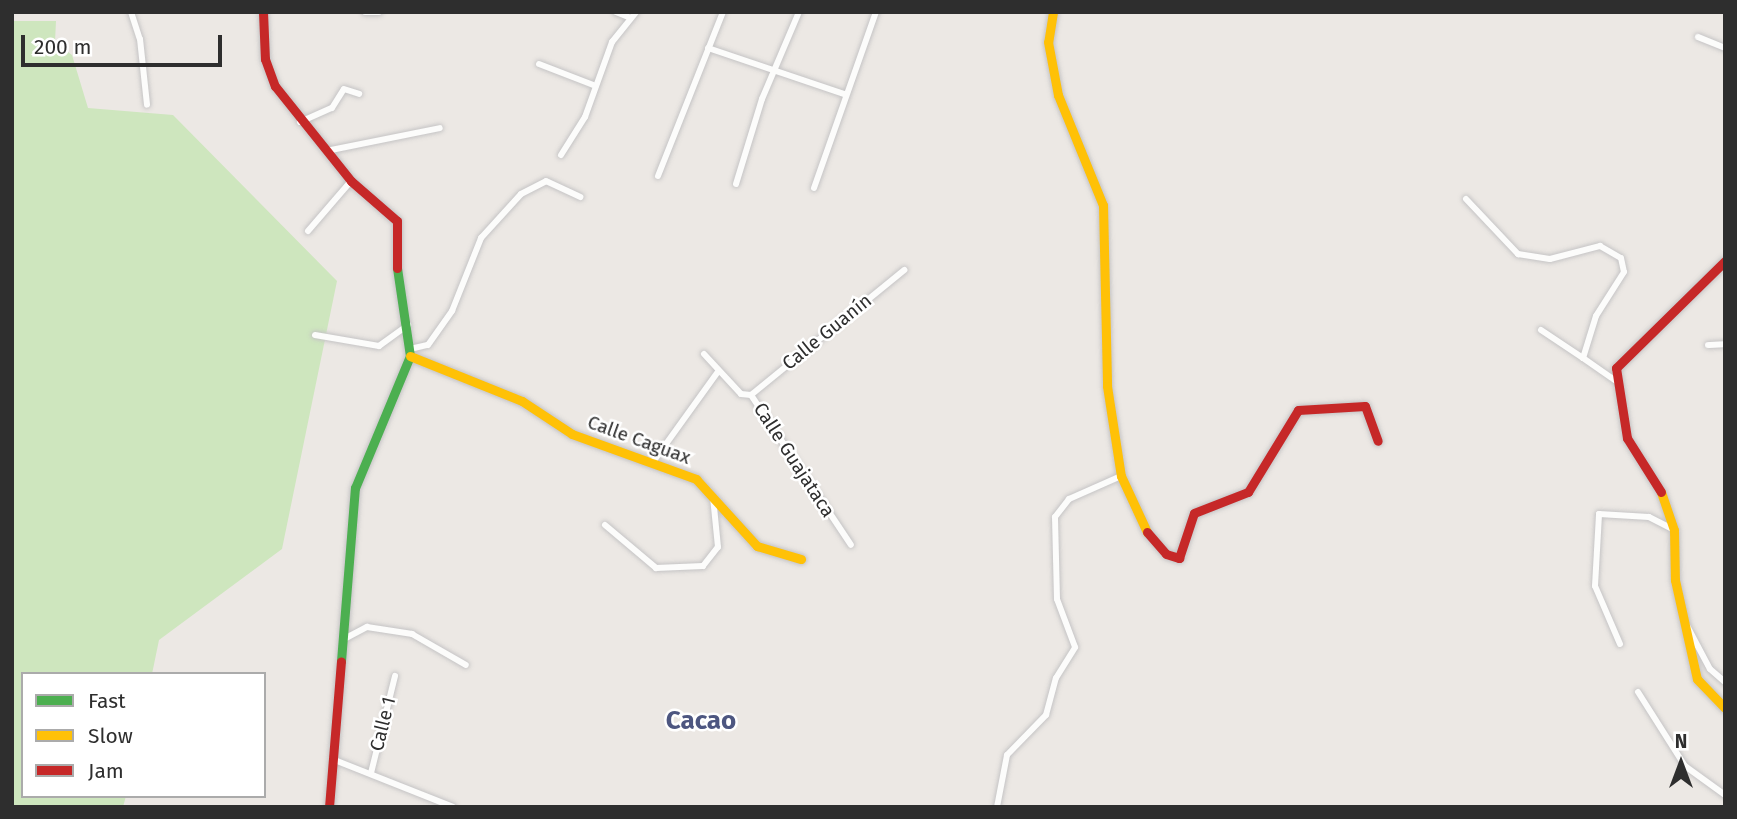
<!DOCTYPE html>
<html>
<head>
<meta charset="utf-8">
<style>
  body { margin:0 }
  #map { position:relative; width:1737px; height:819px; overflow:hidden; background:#ece8e4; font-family:"Fira Sans",sans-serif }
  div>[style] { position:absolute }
  .green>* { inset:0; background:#cee6be }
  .roads { filter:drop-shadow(0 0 2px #c5c4c5) drop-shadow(0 0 2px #c5c4c5) }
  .street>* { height:6px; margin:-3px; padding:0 3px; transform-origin:3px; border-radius:3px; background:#fcfcfb }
  .fast>* { height:9px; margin:-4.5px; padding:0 4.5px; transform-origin:4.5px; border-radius:4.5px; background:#4caf50 }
  .slow>* { height:9px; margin:-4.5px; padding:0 4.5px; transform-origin:4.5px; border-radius:4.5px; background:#ffc107 }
  .jam>* { height:9px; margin:-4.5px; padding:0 4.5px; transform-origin:4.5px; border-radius:4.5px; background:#c62828 }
  span { translate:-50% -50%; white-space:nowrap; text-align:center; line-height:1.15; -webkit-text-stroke:5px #fff; paint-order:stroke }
  .street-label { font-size:19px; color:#2e2e2e }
  .district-label { font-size:26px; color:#4d5680; font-weight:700 }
  .frame { position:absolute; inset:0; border:14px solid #2e2e2e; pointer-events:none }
  .legend { position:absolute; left:21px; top:672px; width:245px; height:126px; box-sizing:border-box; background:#fff; border:2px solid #ababab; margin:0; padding:9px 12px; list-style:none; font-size:21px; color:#2e2e2e }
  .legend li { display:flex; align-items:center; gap:14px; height:35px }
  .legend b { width:35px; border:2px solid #ababab }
  .north { position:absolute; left:1646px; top:728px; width:70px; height:70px; -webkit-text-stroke:5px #fff; paint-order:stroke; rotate:0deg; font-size:19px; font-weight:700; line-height:28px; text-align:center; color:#2e2e2e }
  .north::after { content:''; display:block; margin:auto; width:24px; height:32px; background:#2e2e2e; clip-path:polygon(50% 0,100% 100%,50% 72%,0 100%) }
  .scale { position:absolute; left:21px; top:35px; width:201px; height:32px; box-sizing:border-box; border:4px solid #2e2e2e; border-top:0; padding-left:9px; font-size:21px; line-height:24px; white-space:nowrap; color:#2e2e2e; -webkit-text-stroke:5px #fff; paint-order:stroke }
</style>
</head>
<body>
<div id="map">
  <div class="green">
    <i style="clip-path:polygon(12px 21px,56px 21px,55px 42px,72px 55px,88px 108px,173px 115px,337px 281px,282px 549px,159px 640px,152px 674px,23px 674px,23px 796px,126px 796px,123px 807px,12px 807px)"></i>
  </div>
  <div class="roads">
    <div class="street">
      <i style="left:131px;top:12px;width:28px;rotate:72deg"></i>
      <i style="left:140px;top:39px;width:66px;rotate:83.9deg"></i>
      <i style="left:365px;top:12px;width:14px"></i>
      <i style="left:616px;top:12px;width:16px;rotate:22deg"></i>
      <i style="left:1698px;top:37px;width:29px;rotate:22deg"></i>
      <i style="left:708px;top:48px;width:144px;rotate:18.7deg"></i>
      <i style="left:539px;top:64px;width:61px;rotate:21.1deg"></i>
      <i style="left:300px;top:122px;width:35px;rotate:-24deg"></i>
      <i style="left:332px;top:108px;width:22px;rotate:-58deg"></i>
      <i style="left:344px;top:89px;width:16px;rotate:18deg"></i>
      <i style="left:326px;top:151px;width:116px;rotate:-11.4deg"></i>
      <i style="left:561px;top:155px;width:45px;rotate:-57.7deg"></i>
      <i style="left:585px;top:117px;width:80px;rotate:-70.2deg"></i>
      <i style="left:612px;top:42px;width:38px;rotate:-51deg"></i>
      <i style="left:658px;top:176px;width:176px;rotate:-68.4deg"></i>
      <i style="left:736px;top:184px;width:89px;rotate:-73deg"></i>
      <i style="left:762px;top:99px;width:95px;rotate:-67deg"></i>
      <i style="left:814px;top:188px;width:187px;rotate:-70.6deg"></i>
      <i style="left:1466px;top:199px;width:76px;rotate:46.6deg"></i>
      <i style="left:1518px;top:254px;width:32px;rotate:9deg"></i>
      <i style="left:1550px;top:259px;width:52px;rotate:-14.6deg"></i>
      <i style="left:1600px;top:246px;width:24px;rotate:30deg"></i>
      <i style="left:1621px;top:258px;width:14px;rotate:78deg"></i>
      <i style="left:1624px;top:272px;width:52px;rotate:122.5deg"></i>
      <i style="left:1596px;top:316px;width:44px;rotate:107.2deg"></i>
      <i style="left:1583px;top:358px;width:40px;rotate:34.9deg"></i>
      <i style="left:308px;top:231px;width:66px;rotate:-49.3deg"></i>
      <i style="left:1541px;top:330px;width:50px;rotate:33.7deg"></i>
      <i style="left:315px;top:335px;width:65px;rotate:9.8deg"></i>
      <i style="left:379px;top:346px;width:36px;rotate:-36deg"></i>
      <i style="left:1708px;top:345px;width:17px;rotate:-3deg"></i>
      <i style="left:410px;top:349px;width:18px;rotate:-13deg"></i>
      <i style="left:428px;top:345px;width:42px;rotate:-54.8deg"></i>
      <i style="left:452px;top:311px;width:79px;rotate:-68.3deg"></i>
      <i style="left:481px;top:238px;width:59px;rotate:-47.7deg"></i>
      <i style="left:521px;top:194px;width:28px;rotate:-27deg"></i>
      <i style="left:546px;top:181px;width:38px;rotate:25deg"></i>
      <i style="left:704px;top:354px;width:54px;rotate:47.2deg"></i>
      <i style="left:741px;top:394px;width:10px;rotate:6deg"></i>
      <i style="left:751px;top:395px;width:180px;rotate:56.3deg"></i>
      <i style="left:751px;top:395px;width:198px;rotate:-39.2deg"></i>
      <i style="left:653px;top:462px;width:110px;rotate:-54.3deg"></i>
      <i style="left:605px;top:525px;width:67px;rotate:40.1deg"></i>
      <i style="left:656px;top:568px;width:47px;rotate:-2.4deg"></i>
      <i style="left:703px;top:566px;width:24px;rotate:-52deg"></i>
      <i style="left:718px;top:547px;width:50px;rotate:-95.7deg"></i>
      <i style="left:1685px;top:622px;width:53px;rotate:62deg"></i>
      <i style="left:1710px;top:669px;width:20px;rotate:41deg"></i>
      <i style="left:346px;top:638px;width:24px;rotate:-28deg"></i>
      <i style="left:367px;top:627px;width:46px;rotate:8.8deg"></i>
      <i style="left:412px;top:634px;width:62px;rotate:29.9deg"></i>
      <i style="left:1620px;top:644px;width:63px;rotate:-113.3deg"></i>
      <i style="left:1595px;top:586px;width:72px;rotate:-86.8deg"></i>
      <i style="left:1599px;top:514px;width:50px;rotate:3.4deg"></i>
      <i style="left:1649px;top:517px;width:28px;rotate:27deg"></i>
      <i style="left:1638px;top:692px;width:88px;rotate:57.6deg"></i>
      <i style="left:1685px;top:766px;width:49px;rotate:35.9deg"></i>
      <i style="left:332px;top:759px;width:130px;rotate:21.6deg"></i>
      <i style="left:371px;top:773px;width:100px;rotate:-76.1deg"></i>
      <i style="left:997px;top:807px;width:53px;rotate:-79.1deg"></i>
      <i style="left:1007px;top:755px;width:56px;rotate:-45.7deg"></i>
      <i style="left:1046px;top:715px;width:38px;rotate:-75deg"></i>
      <i style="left:1056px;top:678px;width:36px;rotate:-58deg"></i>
      <i style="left:1075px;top:647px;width:51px;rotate:-110.6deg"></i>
      <i style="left:1057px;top:599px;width:82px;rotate:-91.4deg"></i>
      <i style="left:1055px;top:517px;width:23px;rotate:-52deg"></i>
      <i style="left:1069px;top:499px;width:57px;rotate:-23.9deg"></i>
    </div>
    <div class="fast">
      <i style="left:341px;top:661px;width:174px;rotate:-85.4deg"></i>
      <i style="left:355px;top:488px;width:143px;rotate:-67.4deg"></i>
      <i style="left:410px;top:356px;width:89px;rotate:-98.4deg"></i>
    </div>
    <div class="slow">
      <i style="left:1053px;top:12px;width:30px;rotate:99deg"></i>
      <i style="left:1048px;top:42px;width:54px;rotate:79.3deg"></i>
      <i style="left:1058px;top:95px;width:119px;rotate:67.8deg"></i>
      <i style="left:1103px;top:205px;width:181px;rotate:88.7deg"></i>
      <i style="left:1107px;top:386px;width:91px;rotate:81.2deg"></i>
      <i style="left:1121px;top:476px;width:62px;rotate:65.1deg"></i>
      <i style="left:410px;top:356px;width:121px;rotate:21.9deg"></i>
      <i style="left:522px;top:401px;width:60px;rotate:33.4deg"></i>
      <i style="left:572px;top:434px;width:132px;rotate:19.9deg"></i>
      <i style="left:696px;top:479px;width:91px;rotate:47.7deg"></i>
      <i style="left:757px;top:546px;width:46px;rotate:16.5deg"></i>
      <i style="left:1661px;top:492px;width:40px;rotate:71.1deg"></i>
      <i style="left:1674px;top:530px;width:50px;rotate:88.9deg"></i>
      <i style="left:1675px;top:580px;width:101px;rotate:77.5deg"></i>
      <i style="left:1697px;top:679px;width:40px;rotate:46deg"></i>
    </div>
    <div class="jam">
      <i style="left:263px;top:12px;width:47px;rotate:87.6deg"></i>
      <i style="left:265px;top:59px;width:29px;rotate:70deg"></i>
      <i style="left:275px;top:86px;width:122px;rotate:51.3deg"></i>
      <i style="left:351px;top:181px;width:61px;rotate:41deg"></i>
      <i style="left:397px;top:221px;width:47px;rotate:90deg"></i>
      <i style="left:1661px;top:492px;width:64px;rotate:-122.2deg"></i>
      <i style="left:1627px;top:438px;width:71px;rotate:-98.9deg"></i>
      <i style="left:1616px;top:368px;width:153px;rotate:-44.5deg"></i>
      <i style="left:1147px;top:532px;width:29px;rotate:49deg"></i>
      <i style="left:1166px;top:554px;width:14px;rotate:17deg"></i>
      <i style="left:1179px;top:558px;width:47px;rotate:-71.6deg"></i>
      <i style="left:1194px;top:513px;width:58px;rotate:-21.3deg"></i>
      <i style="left:1248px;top:492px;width:96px;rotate:-58.6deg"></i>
      <i style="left:1298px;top:410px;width:67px;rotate:-3.4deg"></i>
      <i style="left:1365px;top:406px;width:37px;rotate:70deg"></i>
      <i style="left:329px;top:807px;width:146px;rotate:-85.3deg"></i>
    </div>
  </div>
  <div class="street-label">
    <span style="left:827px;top:332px;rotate:-39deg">Calle Guanín</span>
    <span style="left:639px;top:440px;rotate:20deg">Calle Caguax</span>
    <span style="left:794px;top:460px;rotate:57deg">Calle Guajataca</span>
    <span style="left:383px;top:724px;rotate:-76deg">Calle 1</span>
  </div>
  <div class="district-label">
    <span style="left:701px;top:721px">Cacao</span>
  </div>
  <div class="frame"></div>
  <ul class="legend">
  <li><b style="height:9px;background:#4caf50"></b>Fast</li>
  <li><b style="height:9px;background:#ffc107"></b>Slow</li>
  <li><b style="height:9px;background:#c62828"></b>Jam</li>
  </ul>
  <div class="north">N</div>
  <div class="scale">200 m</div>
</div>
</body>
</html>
